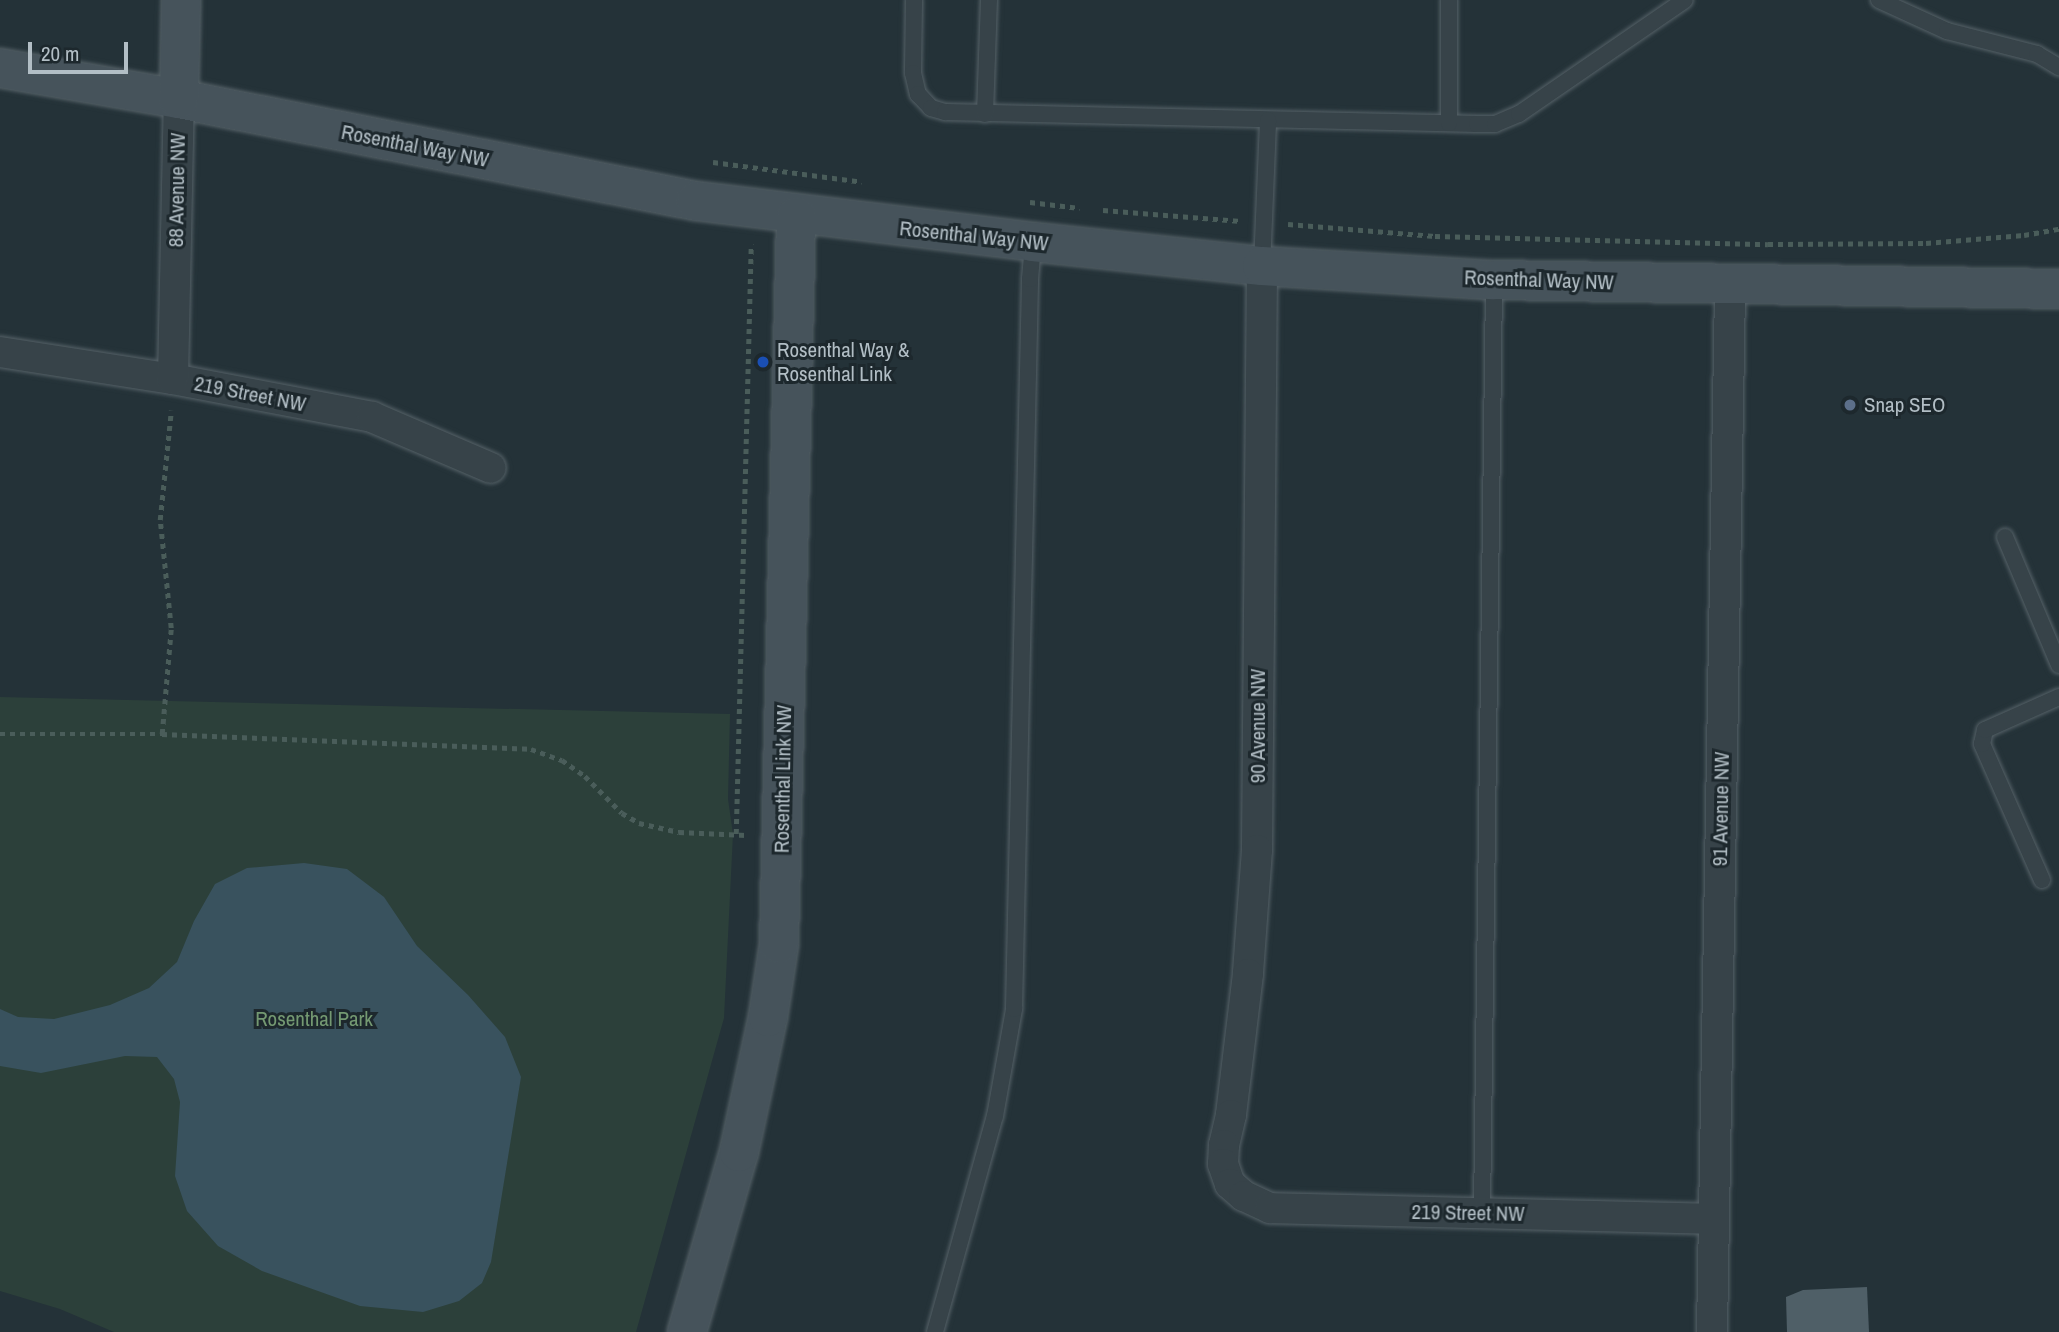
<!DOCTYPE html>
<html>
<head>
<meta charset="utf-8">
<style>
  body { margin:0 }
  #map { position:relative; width:2059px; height:1332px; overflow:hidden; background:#243238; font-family:"Archivo Narrow",sans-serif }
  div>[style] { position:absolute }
  .green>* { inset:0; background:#2c403a }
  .water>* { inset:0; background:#39525e }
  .building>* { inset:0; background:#4f5f67 }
  .path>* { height:4.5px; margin-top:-2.25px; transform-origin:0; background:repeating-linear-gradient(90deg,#4a5d5a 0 5px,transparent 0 10px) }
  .roads { filter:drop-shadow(0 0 2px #556167) drop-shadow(0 0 2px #556167) }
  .lane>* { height:16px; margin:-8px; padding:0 8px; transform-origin:8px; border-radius:8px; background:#374349 }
  .street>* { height:30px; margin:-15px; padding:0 15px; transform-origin:15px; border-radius:15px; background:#374349 }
  .secondary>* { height:38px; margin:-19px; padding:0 19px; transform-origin:19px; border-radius:19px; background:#46535b }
  .dots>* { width:19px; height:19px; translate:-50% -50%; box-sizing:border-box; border:4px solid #1d282d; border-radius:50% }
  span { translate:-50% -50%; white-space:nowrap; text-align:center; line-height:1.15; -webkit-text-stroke:6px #1d282d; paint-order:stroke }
  .street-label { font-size:21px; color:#b2bec5 }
  .poi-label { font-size:21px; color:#b2bec5 }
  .left { translate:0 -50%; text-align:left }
  .park-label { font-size:21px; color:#749972 }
  .scale { position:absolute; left:28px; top:42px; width:100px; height:32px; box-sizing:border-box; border:4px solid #b2bec5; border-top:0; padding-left:9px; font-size:21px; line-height:24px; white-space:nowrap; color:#b2bec5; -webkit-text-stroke:5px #1d282d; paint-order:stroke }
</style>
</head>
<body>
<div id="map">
  <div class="green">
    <i style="clip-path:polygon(0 697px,730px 714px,728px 799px,733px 834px,724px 1018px,636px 1332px,114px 1332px,60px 1309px,0 1291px)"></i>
  </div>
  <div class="water">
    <i style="clip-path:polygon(304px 863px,347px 869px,384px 897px,417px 946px,468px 995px,505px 1037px,521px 1077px,491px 1262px,482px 1283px,459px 1301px,423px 1312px,360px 1306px,262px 1271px,218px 1246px,187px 1211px,175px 1176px,180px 1102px,174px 1079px,157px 1057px,125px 1056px,41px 1073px,0 1066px,0 1009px,18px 1017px,54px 1019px,110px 1005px,149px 988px,177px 962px,194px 921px,215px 884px,247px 868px)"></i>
  </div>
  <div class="building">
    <i style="clip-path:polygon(1867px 1287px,1869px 1332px,1787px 1332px,1786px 1297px,1803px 1290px)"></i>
  </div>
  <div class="path">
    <i style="left:713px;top:162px;width:150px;rotate:7.6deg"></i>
    <i style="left:1030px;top:202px;width:50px;rotate:6.8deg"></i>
    <i style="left:1103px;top:210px;width:138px;rotate:4.6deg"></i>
    <i style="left:1288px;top:224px;width:147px;rotate:4.7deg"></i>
    <i style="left:1435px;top:236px;width:333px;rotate:1.4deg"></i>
    <i style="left:1768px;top:244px;width:158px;rotate:-0.4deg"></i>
    <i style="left:1926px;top:243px;width:98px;rotate:-4.7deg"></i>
    <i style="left:2024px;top:235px;width:36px;rotate:-10deg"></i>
    <i style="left:0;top:734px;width:162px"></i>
    <i style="left:162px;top:734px;width:369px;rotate:2.3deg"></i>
    <i style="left:531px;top:749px;width:33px;rotate:20deg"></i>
    <i style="left:562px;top:760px;width:28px;rotate:35deg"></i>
    <i style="left:585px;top:776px;width:52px;rotate:45deg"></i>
    <i style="left:622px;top:813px;width:20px;rotate:30deg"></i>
    <i style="left:639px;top:823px;width:41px;rotate:12.7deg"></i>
    <i style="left:679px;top:832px;width:67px;rotate:2.6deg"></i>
    <i style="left:162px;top:734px;width:106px;rotate:-85.1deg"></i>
    <i style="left:171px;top:628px;width:109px;rotate:-95.8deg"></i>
    <i style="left:160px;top:520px;width:110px;rotate:-84.2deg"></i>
    <i style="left:736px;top:834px;width:590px;rotate:-88.54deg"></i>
  </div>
  <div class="roads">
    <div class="lane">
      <i style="left:914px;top:0;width:73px;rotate:90.8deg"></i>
      <i style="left:913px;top:73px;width:22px;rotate:77deg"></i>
      <i style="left:918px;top:94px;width:19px;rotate:47deg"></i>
      <i style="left:931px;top:108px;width:15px;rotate:16deg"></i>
      <i style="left:945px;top:112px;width:532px;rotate:1.29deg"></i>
      <i style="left:1477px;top:124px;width:18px"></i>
      <i style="left:1495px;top:124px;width:26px;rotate:-23deg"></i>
      <i style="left:1519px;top:114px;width:201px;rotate:-34.5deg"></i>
      <i style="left:1449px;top:0;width:123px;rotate:90deg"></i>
      <i style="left:1879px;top:0;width:75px;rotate:24.5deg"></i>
      <i style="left:1947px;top:31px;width:93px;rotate:14.3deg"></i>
      <i style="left:2037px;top:54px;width:26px;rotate:31deg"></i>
      <i style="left:985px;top:114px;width:114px;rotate:-88deg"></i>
      <i style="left:1262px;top:266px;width:146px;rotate:-87.6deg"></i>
      <i style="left:2005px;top:537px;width:139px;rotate:67.1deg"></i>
      <i style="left:2042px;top:880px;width:149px;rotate:-113.8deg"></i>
      <i style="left:1982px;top:744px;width:14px;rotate:-78deg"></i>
      <i style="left:1985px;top:730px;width:81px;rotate:-24deg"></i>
      <i style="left:1482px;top:1213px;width:933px;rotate:-89.26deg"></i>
      <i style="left:935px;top:1332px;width:224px;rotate:-74.5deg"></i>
      <i style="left:995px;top:1116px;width:109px;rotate:-79.9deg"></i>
      <i style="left:1014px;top:1009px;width:730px;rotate:-88.74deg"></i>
      <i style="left:1030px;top:279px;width:37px;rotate:-85deg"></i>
    </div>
    <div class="street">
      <i style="left:1262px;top:266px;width:584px;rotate:90.49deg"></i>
      <i style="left:1257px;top:850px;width:124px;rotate:94.2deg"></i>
      <i style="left:1248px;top:974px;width:142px;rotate:96.9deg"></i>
      <i style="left:1231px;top:1115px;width:31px;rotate:103deg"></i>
      <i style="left:1224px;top:1145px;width:19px;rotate:93deg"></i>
      <i style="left:1223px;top:1164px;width:21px;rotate:71deg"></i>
      <i style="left:1230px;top:1184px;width:18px;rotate:41deg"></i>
      <i style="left:1244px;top:1196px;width:29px;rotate:25deg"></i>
      <i style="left:1270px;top:1208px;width:444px;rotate:1.4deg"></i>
      <i style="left:0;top:352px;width:175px;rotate:8.9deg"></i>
      <i style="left:173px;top:379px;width:203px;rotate:10.8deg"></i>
      <i style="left:372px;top:417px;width:129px;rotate:23.2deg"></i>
      <i style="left:173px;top:379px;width:280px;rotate:-88.8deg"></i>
      <i style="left:1712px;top:1332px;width:1046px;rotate:-89.01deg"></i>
    </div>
    <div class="secondary">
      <i style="left:0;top:68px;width:182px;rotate:9.8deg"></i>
      <i style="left:179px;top:99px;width:527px;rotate:11.16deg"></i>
      <i style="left:696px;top:201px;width:339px;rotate:6.9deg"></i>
      <i style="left:1033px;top:242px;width:230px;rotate:6deg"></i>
      <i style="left:1262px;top:266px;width:232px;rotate:3.5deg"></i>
      <i style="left:1494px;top:280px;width:565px;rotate:0.91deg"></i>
      <i style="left:179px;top:99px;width:99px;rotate:-88.8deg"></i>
      <i style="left:687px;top:1332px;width:187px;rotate:-73.9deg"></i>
      <i style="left:739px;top:1152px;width:138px;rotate:-77.9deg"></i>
      <i style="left:768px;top:1017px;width:74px;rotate:-81.4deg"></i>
      <i style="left:779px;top:944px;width:728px;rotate:-88.66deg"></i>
    </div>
  </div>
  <div class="dots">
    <i style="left:763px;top:362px;background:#1a4fb4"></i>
    <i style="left:1850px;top:405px;background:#5c6f8a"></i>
  </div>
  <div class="street-label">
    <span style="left:415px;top:146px;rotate:11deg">Rosenthal Way NW</span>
    <span style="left:177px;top:190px;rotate:-89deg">88 Avenue NW</span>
    <span style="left:974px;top:236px;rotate:6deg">Rosenthal Way NW</span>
    <span style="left:1539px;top:280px;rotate:2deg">Rosenthal Way NW</span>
    <span style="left:250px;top:394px;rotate:11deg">219 Street NW</span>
    <span style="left:1258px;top:726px;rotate:-90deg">90 Avenue NW</span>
    <span style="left:783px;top:779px;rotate:-89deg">Rosenthal Link NW</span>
    <span style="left:1721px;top:809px;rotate:-89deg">91 Avenue NW</span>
    <span style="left:1468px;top:1213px;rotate:1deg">219 Street NW</span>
  </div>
  <div class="poi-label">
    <span class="left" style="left:777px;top:362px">Rosenthal Way &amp;<br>Rosenthal Link</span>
    <span class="left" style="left:1864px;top:405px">Snap SEO</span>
  </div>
  <div class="park-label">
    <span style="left:314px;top:1019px">Rosenthal Park</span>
  </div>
  <div class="scale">20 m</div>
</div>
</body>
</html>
